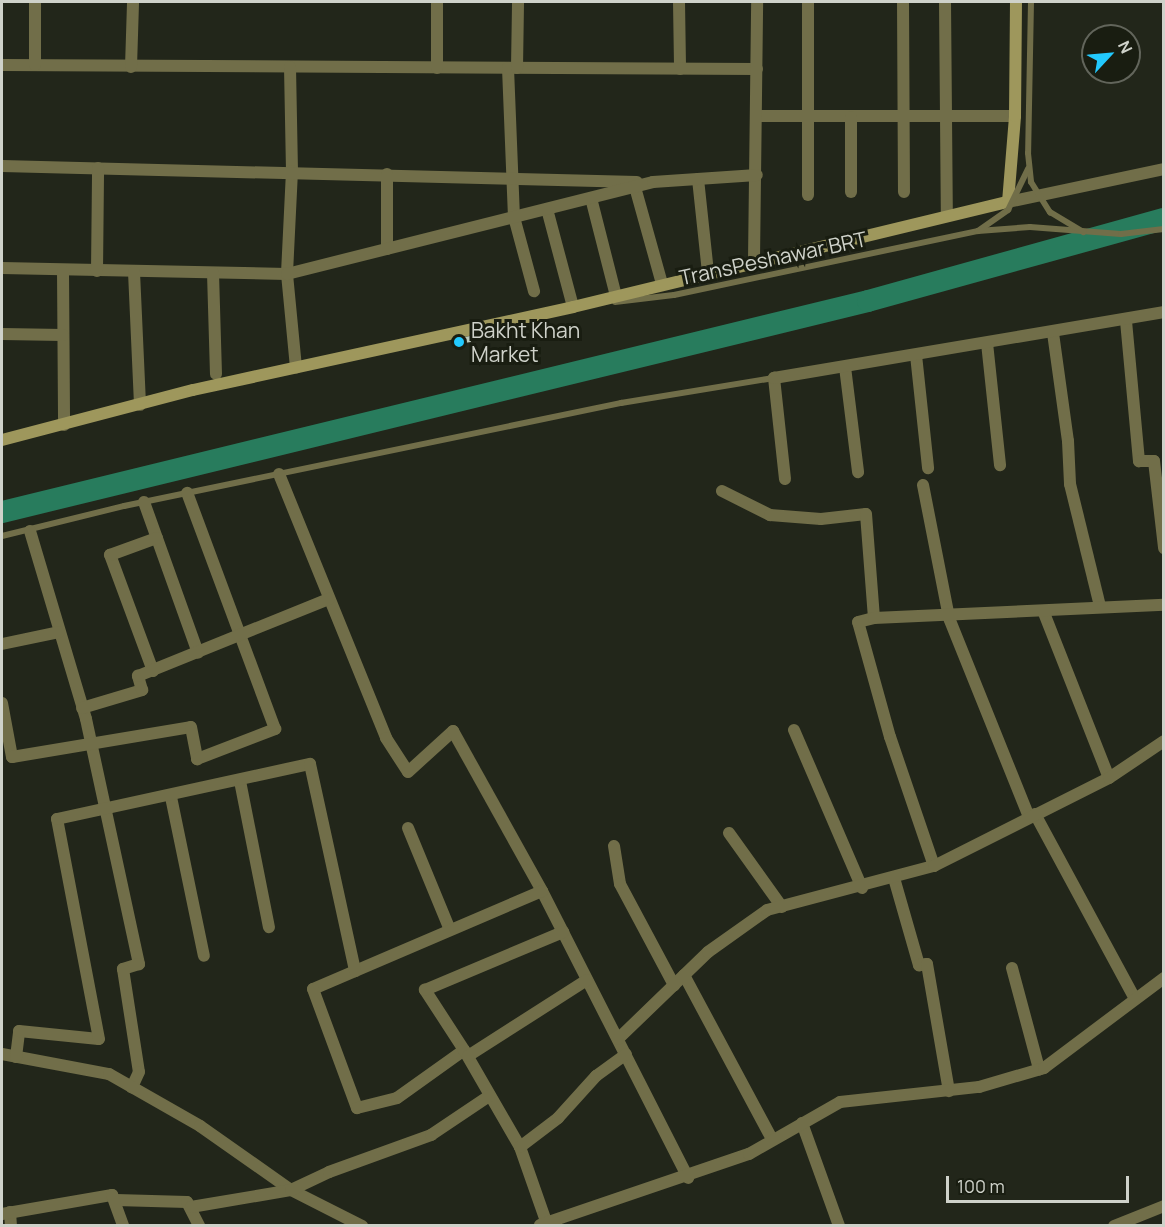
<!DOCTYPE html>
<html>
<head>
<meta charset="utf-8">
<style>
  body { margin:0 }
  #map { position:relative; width:1165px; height:1227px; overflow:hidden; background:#22261a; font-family:Manrope,sans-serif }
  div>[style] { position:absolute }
  .river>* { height:22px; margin:-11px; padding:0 11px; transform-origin:11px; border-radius:11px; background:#287c5d }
  .building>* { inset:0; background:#bbc8ba; transform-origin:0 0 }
  .lane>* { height:6px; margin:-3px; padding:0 3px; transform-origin:3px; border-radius:3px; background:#716e49 }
  .street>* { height:12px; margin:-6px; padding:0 6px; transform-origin:6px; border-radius:6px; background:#716e49 }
  .secondary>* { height:12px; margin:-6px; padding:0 6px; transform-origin:6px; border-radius:6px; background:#9e975c }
  .lane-bridge>* { height:6px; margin:-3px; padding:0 3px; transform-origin:3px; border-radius:3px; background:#716e49 }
  .dots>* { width:16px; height:16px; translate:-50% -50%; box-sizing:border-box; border:3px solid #191d11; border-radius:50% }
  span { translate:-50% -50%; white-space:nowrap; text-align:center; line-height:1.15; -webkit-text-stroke:6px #191d11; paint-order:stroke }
  .street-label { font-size:21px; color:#cfd2ca }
  .poi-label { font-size:21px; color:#cfd2ca }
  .left { translate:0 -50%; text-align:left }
  .frame { position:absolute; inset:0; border:3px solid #cfd2ca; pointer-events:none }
  .north { position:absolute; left:1081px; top:24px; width:60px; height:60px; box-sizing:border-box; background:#191d11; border:2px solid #62655b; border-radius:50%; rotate:64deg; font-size:16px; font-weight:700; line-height:24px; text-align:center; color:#cfd2ca }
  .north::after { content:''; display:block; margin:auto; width:21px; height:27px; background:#22c9fe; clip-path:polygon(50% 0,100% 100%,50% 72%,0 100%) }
  .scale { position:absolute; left:946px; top:1176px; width:183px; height:27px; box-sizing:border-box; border:3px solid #cfd2ca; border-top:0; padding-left:8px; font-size:18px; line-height:21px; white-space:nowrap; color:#cfd2ca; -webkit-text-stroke:4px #191d11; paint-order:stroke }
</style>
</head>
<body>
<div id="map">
  <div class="river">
    <i style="left:2px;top:512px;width:891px;rotate:-13.69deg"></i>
    <i style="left:868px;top:301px;width:307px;rotate:-15.5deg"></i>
  </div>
  <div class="building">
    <i style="left:470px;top:336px;width:6px;height:15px;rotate:81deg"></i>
  </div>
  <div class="lane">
    <i style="left:615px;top:302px;width:59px;rotate:-6.8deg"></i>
    <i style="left:674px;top:295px;width:311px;rotate:-11.9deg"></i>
    <i style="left:978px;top:231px;width:52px;rotate:-4.4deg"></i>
    <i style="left:1030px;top:227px;width:91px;rotate:4.4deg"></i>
    <i style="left:1121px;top:234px;width:43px;rotate:-6.6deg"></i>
    <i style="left:2px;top:536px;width:126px;rotate:-13.8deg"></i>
    <i style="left:124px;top:506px;width:508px;rotate:-11.71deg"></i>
    <i style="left:621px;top:403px;width:155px;rotate:-9.3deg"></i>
  </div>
  <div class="street">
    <i style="left:679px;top:2px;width:67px;rotate:89.1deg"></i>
    <i style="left:808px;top:2px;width:193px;rotate:90deg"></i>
    <i style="left:903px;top:2px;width:190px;rotate:89.7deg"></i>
    <i style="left:945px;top:2px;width:213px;rotate:89.5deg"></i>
    <i style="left:2px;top:65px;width:755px;rotate:0.3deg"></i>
    <i style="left:35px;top:65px;width:63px;rotate:-90deg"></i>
    <i style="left:131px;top:67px;width:65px;rotate:-88.2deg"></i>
    <i style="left:290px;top:67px;width:104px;rotate:88.9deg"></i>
    <i style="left:292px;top:171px;width:103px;rotate:92.8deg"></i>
    <i style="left:287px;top:274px;width:94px;rotate:84.5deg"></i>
    <i style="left:437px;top:68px;width:66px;rotate:-90deg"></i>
    <i style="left:508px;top:68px;width:149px;rotate:87.7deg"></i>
    <i style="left:514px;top:217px;width:77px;rotate:74.9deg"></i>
    <i style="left:517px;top:68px;width:66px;rotate:-89.1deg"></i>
    <i style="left:756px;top:116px;width:259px"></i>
    <i style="left:2px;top:166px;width:635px;rotate:1.44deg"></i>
    <i style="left:698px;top:179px;width:94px;rotate:83.9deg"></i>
    <i style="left:635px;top:187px;width:101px;rotate:74.4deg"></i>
    <i style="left:851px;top:192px;width:75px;rotate:-90deg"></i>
    <i style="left:591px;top:198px;width:101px;rotate:75.7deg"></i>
    <i style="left:1008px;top:202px;width:159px;rotate:-11.9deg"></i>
    <i style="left:547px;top:209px;width:101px;rotate:75.1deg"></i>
    <i style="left:387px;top:249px;width:75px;rotate:-90deg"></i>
    <i style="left:754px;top:260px;width:258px;rotate:-89.3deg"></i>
    <i style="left:2px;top:268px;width:285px;rotate:1.2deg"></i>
    <i style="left:287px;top:274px;width:377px;rotate:-14.1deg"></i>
    <i style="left:653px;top:182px;width:104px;rotate:-3.9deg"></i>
    <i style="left:63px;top:271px;width:154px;rotate:89.6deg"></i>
    <i style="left:97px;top:271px;width:103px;rotate:-89.4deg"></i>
    <i style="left:134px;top:272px;width:133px;rotate:87.4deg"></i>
    <i style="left:213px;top:273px;width:101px;rotate:88.3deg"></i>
    <i style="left:1126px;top:321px;width:141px;rotate:84.7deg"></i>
    <i style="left:1139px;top:461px;width:15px"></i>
    <i style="left:1154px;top:461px;width:88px;rotate:83.4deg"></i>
    <i style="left:1053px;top:333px;width:109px;rotate:82.1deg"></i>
    <i style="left:1068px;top:441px;width:43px;rotate:87.3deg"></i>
    <i style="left:1070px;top:484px;width:126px;rotate:76.2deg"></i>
    <i style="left:2px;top:334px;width:61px;rotate:0.9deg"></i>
    <i style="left:987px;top:343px;width:123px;rotate:83.9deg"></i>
    <i style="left:916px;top:355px;width:114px;rotate:83.9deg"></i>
    <i style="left:845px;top:367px;width:106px;rotate:82.9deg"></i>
    <i style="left:279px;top:474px;width:285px;rotate:67.9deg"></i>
    <i style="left:386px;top:738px;width:40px;rotate:57.1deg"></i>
    <i style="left:408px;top:772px;width:61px;rotate:-42.3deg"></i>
    <i style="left:453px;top:731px;width:183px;rotate:60.9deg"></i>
    <i style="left:542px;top:891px;width:322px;rotate:63deg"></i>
    <i style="left:785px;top:479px;width:102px;rotate:-96.2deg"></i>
    <i style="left:774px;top:378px;width:396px;rotate:-9.6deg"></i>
    <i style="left:923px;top:485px;width:136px;rotate:78.9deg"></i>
    <i style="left:949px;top:618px;width:214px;rotate:68.1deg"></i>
    <i style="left:722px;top:491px;width:54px;rotate:26.6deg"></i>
    <i style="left:770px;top:515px;width:51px;rotate:4.5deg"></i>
    <i style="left:821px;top:519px;width:45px;rotate:-6.3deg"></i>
    <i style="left:866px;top:514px;width:104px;rotate:85.6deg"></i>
    <i style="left:144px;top:502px;width:160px;rotate:70.3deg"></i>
    <i style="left:30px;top:531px;width:196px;rotate:73.4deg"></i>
    <i style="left:86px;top:719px;width:251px;rotate:77.8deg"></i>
    <i style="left:139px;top:964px;width:17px;rotate:163deg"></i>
    <i style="left:123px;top:969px;width:104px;rotate:81.2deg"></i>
    <i style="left:139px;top:1072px;width:17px;rotate:115deg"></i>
    <i style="left:1044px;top:613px;width:177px;rotate:68.5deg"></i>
    <i style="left:2px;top:644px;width:58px;rotate:-11.9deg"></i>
    <i style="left:153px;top:671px;width:124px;rotate:-110.3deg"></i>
    <i style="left:110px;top:555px;width:50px;rotate:-19.9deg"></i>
    <i style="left:2px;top:703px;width:55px;rotate:79.5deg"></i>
    <i style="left:12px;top:757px;width:181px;rotate:-9.5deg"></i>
    <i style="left:191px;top:727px;width:33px;rotate:79deg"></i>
    <i style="left:197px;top:759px;width:84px;rotate:-21deg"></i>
    <i style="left:275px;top:729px;width:252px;rotate:-110.4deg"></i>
    <i style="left:82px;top:708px;width:63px;rotate:-16.7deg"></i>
    <i style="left:142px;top:690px;width:15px;rotate:-106deg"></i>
    <i style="left:138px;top:676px;width:206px;rotate:-22deg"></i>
    <i style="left:794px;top:730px;width:172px;rotate:66.7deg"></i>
    <i style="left:240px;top:781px;width:149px;rotate:78.8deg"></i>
    <i style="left:171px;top:797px;width:162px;rotate:78.3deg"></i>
    <i style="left:1035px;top:814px;width:210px;rotate:61.6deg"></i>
    <i style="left:408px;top:828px;width:110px;rotate:67.6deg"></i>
    <i style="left:729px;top:833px;width:91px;rotate:54.4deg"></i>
    <i style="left:614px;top:846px;width:38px;rotate:81deg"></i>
    <i style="left:620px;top:884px;width:115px;rotate:61.9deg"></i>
    <i style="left:934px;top:866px;width:136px;rotate:-108.8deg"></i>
    <i style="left:890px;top:737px;width:119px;rotate:-105.5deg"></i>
    <i style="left:858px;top:622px;width:16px;rotate:-14deg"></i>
    <i style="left:874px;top:618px;width:290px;rotate:-2.6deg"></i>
    <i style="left:894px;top:878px;width:91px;rotate:74deg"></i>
    <i style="left:919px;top:965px;width:8px;rotate:-7deg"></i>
    <i style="left:927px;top:964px;width:129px;rotate:80.2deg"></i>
    <i style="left:542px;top:891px;width:249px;rotate:156.8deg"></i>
    <i style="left:313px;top:989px;width:127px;rotate:69.7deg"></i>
    <i style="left:357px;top:1108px;width:41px;rotate:-14deg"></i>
    <i style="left:397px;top:1098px;width:82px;rotate:-35.6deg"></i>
    <i style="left:464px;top:1050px;width:112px;rotate:60deg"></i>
    <i style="left:520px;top:1147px;width:82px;rotate:70.7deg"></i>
    <i style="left:1012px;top:968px;width:105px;rotate:75deg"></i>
    <i style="left:684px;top:975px;width:186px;rotate:61.8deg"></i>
    <i style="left:618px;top:1039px;width:125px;rotate:-44deg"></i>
    <i style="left:708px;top:952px;width:72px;rotate:-35.4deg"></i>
    <i style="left:767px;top:910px;width:173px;rotate:-14.8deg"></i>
    <i style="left:934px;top:866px;width:196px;rotate:-26.7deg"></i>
    <i style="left:1109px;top:778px;width:66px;rotate:-33.9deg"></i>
    <i style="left:464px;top:1050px;width:72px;rotate:-123deg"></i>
    <i style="left:425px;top:990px;width:150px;rotate:-22.8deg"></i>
    <i style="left:2px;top:1054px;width:109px;rotate:10.6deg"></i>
    <i style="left:109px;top:1074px;width:105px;rotate:29.7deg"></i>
    <i style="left:200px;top:1126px;width:111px;rotate:35.1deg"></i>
    <i style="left:291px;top:1190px;width:80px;rotate:26.9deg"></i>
    <i style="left:468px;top:1056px;width:141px;rotate:-32.6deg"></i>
    <i style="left:16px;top:1057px;width:26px;rotate:-83deg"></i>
    <i style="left:19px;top:1031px;width:80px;rotate:5.7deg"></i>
    <i style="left:99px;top:1039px;width:224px;rotate:-100.8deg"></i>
    <i style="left:57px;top:819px;width:259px;rotate:-12.3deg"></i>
    <i style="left:310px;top:764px;width:212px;rotate:77.7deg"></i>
    <i style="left:802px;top:1123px;width:109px;rotate:70.2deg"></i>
    <i style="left:520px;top:1147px;width:48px;rotate:-37.3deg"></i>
    <i style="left:558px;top:1118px;width:57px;rotate:-47.9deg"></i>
    <i style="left:596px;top:1076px;width:37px;rotate:-36deg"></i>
    <i style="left:116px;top:1200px;width:71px;rotate:1.6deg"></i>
    <i style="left:187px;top:1202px;width:27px;rotate:63deg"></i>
    <i style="left:191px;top:1207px;width:101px;rotate:-9.6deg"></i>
    <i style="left:291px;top:1190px;width:42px;rotate:-25.3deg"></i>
    <i style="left:329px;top:1172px;width:109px;rotate:-19.9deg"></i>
    <i style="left:431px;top:1135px;width:70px;rotate:-33.9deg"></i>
    <i style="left:10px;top:1212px;width:14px;rotate:86deg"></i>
    <i style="left:2px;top:1214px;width:112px;rotate:-9.8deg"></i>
    <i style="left:112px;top:1195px;width:33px;rotate:70deg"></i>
    <i style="left:540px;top:1225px;width:221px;rotate:-18.8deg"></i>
    <i style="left:749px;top:1154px;width:105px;rotate:-29.7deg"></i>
    <i style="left:840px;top:1102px;width:140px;rotate:-6.2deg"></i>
    <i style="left:979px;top:1087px;width:68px;rotate:-16.3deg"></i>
    <i style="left:1044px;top:1068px;width:150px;rotate:-36.9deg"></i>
    <i style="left:1114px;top:1226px;width:54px;rotate:-21.8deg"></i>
  </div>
  <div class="secondary">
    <i style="left:2px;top:440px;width:197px;rotate:-14.7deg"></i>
    <i style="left:193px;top:390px;width:389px;rotate:-12.3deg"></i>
    <i style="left:573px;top:307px;width:447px;rotate:-13.6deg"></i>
    <i style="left:1008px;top:202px;width:86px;rotate:-85.3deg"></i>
    <i style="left:1015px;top:116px;width:114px;rotate:-89.5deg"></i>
  </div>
  <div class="lane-bridge">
    <i style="left:1031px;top:2px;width:151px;rotate:91.1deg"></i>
    <i style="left:1028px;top:153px;width:29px;rotate:84deg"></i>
    <i style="left:1031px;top:182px;width:36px;rotate:58deg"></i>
    <i style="left:1050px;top:212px;width:39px;rotate:31deg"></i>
    <i style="left:978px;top:231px;width:37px;rotate:-35deg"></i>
    <i style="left:1008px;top:210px;width:46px;rotate:-64deg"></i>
  </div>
  <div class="dots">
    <i style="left:459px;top:342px;background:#22c9fe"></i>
  </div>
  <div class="street-label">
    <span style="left:773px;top:258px;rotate:-12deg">TransPeshawar BRT</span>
  </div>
  <div class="poi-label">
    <span class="left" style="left:471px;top:342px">Bakht Khan<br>Market</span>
  </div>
  <div class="frame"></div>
  <div class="north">N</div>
  <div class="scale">100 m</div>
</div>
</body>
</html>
